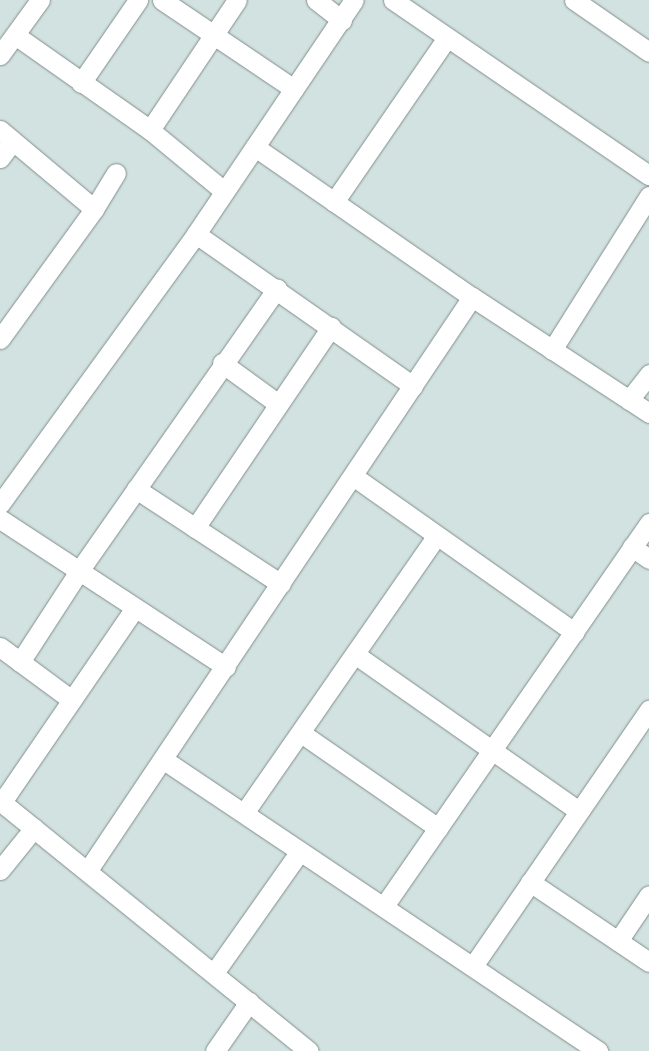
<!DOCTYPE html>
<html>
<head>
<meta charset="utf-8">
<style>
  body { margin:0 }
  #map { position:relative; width:649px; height:1051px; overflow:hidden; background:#d2e2e0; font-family:"Crimson Pro",serif }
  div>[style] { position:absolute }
  .roads { filter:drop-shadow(0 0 1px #808f8d) drop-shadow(0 0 1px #808f8d) }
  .minor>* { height:19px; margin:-9.5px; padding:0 9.5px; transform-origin:9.5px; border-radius:9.5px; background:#fff }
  span { translate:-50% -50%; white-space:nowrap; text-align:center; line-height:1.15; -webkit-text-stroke:5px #dff0ed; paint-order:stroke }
</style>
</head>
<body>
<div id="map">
  <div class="roads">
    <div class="minor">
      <i style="left:162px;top:0;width:159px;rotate:34deg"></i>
      <i style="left:316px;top:0;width:33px;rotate:38deg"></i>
      <i style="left:393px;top:0;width:310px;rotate:34.4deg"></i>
      <i style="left:574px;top:0;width:91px;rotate:34.7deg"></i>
      <i style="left:15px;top:35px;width:165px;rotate:35.1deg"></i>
      <i style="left:150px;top:130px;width:96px;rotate:39.5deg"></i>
      <i style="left:0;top:55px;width:68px;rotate:-54deg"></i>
      <i style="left:81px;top:83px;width:101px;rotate:-55.5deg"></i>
      <i style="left:0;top:130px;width:123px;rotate:40deg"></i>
      <i style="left:94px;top:209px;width:42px;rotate:-58.6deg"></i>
      <i style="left:150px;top:130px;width:156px;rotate:-56.2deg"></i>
      <i style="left:255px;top:147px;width:264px;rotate:34.7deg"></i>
      <i style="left:472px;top:297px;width:212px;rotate:33.2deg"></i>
      <i style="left:0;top:158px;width:21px;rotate:-53deg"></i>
      <i style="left:334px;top:202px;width:198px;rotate:-55.5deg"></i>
      <i style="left:196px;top:234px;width:265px;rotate:35deg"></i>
      <i style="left:0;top:339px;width:160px;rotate:-54.1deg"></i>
      <i style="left:552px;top:350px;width:182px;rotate:-57.8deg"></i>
      <i style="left:222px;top:363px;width:68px;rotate:36deg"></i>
      <i style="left:629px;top:400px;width:33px;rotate:-52deg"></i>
      <i style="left:353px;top:476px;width:271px;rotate:35.2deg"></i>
      <i style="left:136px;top:489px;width:173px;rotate:33.2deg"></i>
      <i style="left:0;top:504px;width:334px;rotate:-54deg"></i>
      <i style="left:196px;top:234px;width:282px;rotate:-56deg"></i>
      <i style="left:0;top:519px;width:270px;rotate:33.2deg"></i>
      <i style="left:195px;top:528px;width:243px;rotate:-55.9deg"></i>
      <i style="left:632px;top:547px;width:21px;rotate:35deg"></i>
      <i style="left:0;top:647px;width:89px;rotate:36.4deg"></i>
      <i style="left:356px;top:655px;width:272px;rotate:35deg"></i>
      <i style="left:20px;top:662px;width:108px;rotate:-57deg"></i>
      <i style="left:79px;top:571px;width:345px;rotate:-55deg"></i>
      <i style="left:301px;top:733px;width:167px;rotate:34.7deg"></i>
      <i style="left:164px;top:760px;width:523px;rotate:33.84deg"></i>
      <i style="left:0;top:801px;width:397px;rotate:39deg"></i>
      <i style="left:2px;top:802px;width:235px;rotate:-55.6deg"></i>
      <i style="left:244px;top:813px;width:338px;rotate:-55.2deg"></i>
      <i style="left:0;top:870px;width:54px;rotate:-51deg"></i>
      <i style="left:88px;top:870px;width:690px;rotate:-56.17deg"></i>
      <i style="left:530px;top:882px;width:143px;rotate:33.9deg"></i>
      <i style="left:384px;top:906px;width:466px;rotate:-55.3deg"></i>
      <i style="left:618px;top:941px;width:55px;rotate:-56deg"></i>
      <i style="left:473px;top:966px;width:311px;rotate:-55.5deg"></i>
      <i style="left:214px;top:973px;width:149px;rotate:-54.8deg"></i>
      <i style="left:215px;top:1051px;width:60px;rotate:-55.2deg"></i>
    </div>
  </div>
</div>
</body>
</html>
